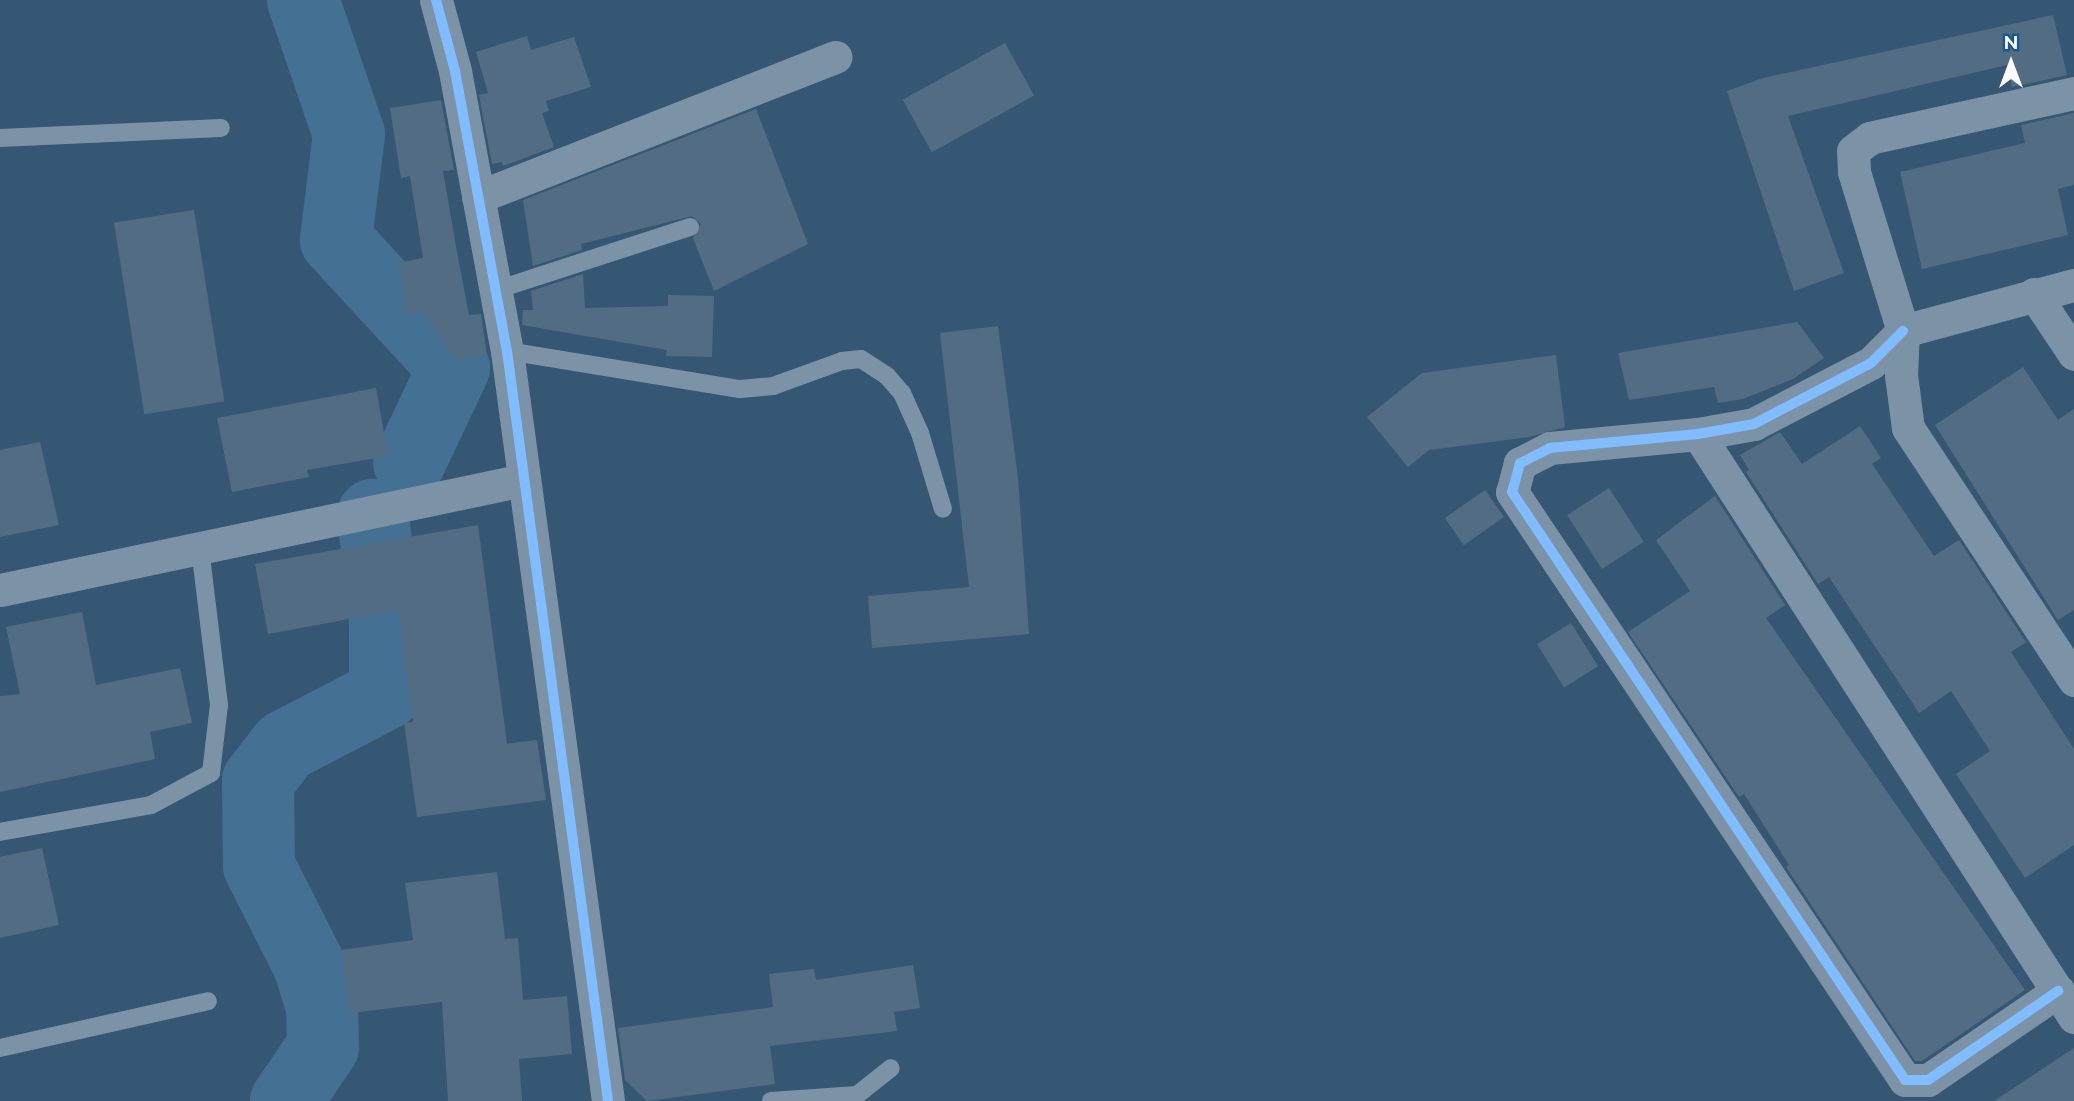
<!DOCTYPE html>
<html>
<head>
<meta charset="utf-8">
<style>
  body { margin:0 }
  #map { position:relative; width:2074px; height:1101px; overflow:hidden; background:#355773; font-family:Raleway,sans-serif }
  div>[style] { position:absolute }
  .river>* { height:72px; margin:-36px; padding:0 36px; transform-origin:36px; border-radius:36px; background:#447094 }
  .building>* { inset:0; background:#526d83; transform-origin:0 0 }
  .service>* { height:18px; margin:-9px; padding:0 9px; transform-origin:9px; border-radius:9px; background:#7c93a7 }
  .minor>* { height:33px; margin:-16.5px; padding:0 16.5px; transform-origin:16.5px; border-radius:16.5px; background:#7c93a7 }
  .cycleway>* { height:10px; margin:-5px; padding:0 5px; transform-origin:5px; border-radius:5px; background:#80bcff }
  span { translate:-50% -50%; white-space:nowrap; text-align:center; line-height:1.15; -webkit-text-stroke:5px #1b598d; paint-order:stroke }
  .north { position:absolute; left:1976px; top:28px; width:70px; height:70px; -webkit-text-stroke:5px #1b598d; paint-order:stroke; rotate:0deg; font-size:19px; font-weight:700; line-height:28px; text-align:center; color:#fff }
  .north::after { content:''; display:block; margin:auto; width:24px; height:32px; background:#fff; clip-path:polygon(50% 0,100% 100%,50% 72%,0 100%) }
</style>
</head>
<body>
<div id="map">
  <div class="river">
    <i style="left:303px;top:0;width:142px;rotate:71.1deg"></i>
    <i style="left:349px;top:134px;width:107px;rotate:97deg"></i>
    <i style="left:336px;top:240px;width:174px;rotate:47.3deg"></i>
    <i style="left:454px;top:368px;width:105px;rotate:115.3deg"></i>
    <i style="left:286px;top:1101px;width:65px;rotate:-55.6deg"></i>
    <i style="left:323px;top:1047px;width:40px;rotate:-91.4deg"></i>
    <i style="left:322px;top:1007px;width:44px;rotate:-107.2deg"></i>
    <i style="left:309px;top:965px;width:111px;rotate:-116.8deg"></i>
    <i style="left:259px;top:866px;width:85px;rotate:-90.7deg"></i>
    <i style="left:258px;top:781px;width:44px;rotate:-52.4deg"></i>
    <i style="left:285px;top:746px;width:113px;rotate:-27.5deg"></i>
    <i style="left:385px;top:694px;width:72px;rotate:-90deg"></i>
    <i style="left:385px;top:622px;width:108px;rotate:-96.4deg"></i>
  </div>
  <div class="building">
    <i style="clip-path:polygon(2053px 15px,2067px 75px,2012px 87px,2007px 65px,1788px 116px,1844px 273px,1794px 291px,1727px 91px,1763px 78px)"></i>
    <i style="clip-path:polygon(527px 36px,531px 50px,574px 37px,591px 87px,546px 101px,549px 111px,542px 113px,554px 147px,503px 166px,502px 162px,492px 164px,479px 95px,488px 93px,476px 52px)"></i>
    <i style="left:1005px;top:43px;width:60px;height:117px;rotate:61deg"></i>
    <i style="clip-path:polygon(441px 100px,454px 170px,443px 171px,457px 252px,469px 315px,481px 314px,487px 355px,453px 359px,423px 312px,407px 314px,398px 263px,423px 258px,410px 176px,401px 178px,390px 108px)"></i>
    <i style="clip-path:polygon(756px 109px,808px 244px,714px 291px,693px 238px,701px 224px,692px 216px,581px 244px,582px 250px,533px 266px,523px 200px)"></i>
    <i style="clip-path:polygon(2074px 113px,2074px 185px,2058px 189px,2068px 235px,1922px 269px,1900px 172px,2025px 143px,2021px 125px)"></i>
    <i style="left:194px;top:210px;width:194px;height:81px;rotate:81deg"></i>
    <i style="clip-path:polygon(583px 274px,585px 308px,668px 306px,668px 295px,714px 296px,712px 357px,666px 356px,667px 350px,522px 325px,523px 310px,533px 310px,531px 291px)"></i>
    <i style="clip-path:polygon(1797px 322px,1824px 358px,1793px 379px,1743px 399px,1718px 403px,1714px 387px,1629px 400px,1618px 353px)"></i>
    <i style="clip-path:polygon(998px 326px,1018px 478px,1029px 634px,872px 648px,868px 596px,969px 587px,940px 333px)"></i>
    <i style="clip-path:polygon(1556px 355px,1565px 427px,1529px 437px,1429px 450px,1408px 467px,1367px 417px,1422px 373px)"></i>
    <i style="clip-path:polygon(2023px 367px,2058px 420px,2074px 409px,2074px 610px,2058px 620px,1935px 425px)"></i>
    <i style="clip-path:polygon(376px 388px,388px 456px,307px 470px,309px 477px,232px 492px,217px 418px)"></i>
    <i style="clip-path:polygon(1860px 426px,1881px 458px,1872px 464px,1934px 556px,1959px 540px,2026px 642px,2011px 652px,2074px 749px,2074px 845px,2025px 878px,1956px 774px,1990px 751px,1951px 691px,1919px 713px,1829px 577px,1818px 584px,1746px 472px,1749px 470px,1740px 455px,1780px 432px,1802px 464px)"></i>
    <i style="clip-path:polygon(40px 442px,59px 525px,0 537px,0 450px)"></i>
    <i style="left:1609px;top:488px;width:64px;height:50px;rotate:57deg"></i>
    <i style="left:1485px;top:490px;width:33px;height:49px;rotate:55deg"></i>
    <i style="clip-path:polygon(1715px 496px,1785px 605px,1766px 618px,2025px 990px,1922px 1061px,1915px 1061px,1786px 867px,1789px 865px,1744px 794px,1739px 797px,1628px 632px,1690px 591px,1656px 540px)"></i>
    <i style="clip-path:polygon(478px 525px,507px 744px,537px 740px,546px 800px,417px 817px,404px 723px,413px 722px,398px 610px,268px 634px,255px 564px)"></i>
    <i style="clip-path:polygon(82px 612px,96px 685px,180px 668px,192px 723px,150px 732px,155px 759px,0 792px,0 696px,20px 694px,6px 627px)"></i>
    <i style="left:1571px;top:623px;width:51px;height:40px;rotate:58deg"></i>
    <i style="clip-path:polygon(42px 848px,59px 925px,0 938px,0 857px)"></i>
    <i style="clip-path:polygon(497px 872px,505px 939px,518px 938px,523px 1000px,567px 996px,572px 1054px,519px 1059px,522px 1101px,448px 1101px,442px 1002px,350px 1013px,341px 950px,413px 940px,405px 883px)"></i>
    <i style="clip-path:polygon(913px 965px,920px 1008px,894px 1012px,897px 1031px,770px 1046px,775px 1084px,647px 1101px,625px 1080px,618px 1028px,773px 1007px,769px 974px,814px 969px,816px 980px)"></i>
    <i style="clip-path:polygon(2074px 1048px,2074px 1101px,1994px 1101px)"></i>
  </div>
  <div class="service">
    <i style="left:0;top:138px;width:221px;rotate:-2.6deg"></i>
    <i style="left:496px;top:290px;width:204px;rotate:-18deg"></i>
    <i style="left:507px;top:351px;width:236px;rotate:9.3deg"></i>
    <i style="left:740px;top:389px;width:33px;rotate:-5deg"></i>
    <i style="left:773px;top:386px;width:73px;rotate:-19.9deg"></i>
    <i style="left:842px;top:361px;width:19px;rotate:-6deg"></i>
    <i style="left:861px;top:359px;width:31px;rotate:33deg"></i>
    <i style="left:887px;top:376px;width:23px;rotate:49deg"></i>
    <i style="left:902px;top:393px;width:44px;rotate:65.8deg"></i>
    <i style="left:920px;top:433px;width:79px;rotate:73.2deg"></i>
    <i style="left:0;top:832px;width:153px;rotate:-10.1deg"></i>
    <i style="left:151px;top:805px;width:68px;rotate:-28.1deg"></i>
    <i style="left:211px;top:773px;width:68px;rotate:-83.3deg"></i>
    <i style="left:219px;top:705px;width:158px;rotate:-96.9deg"></i>
    <i style="left:0;top:1048px;width:213px;rotate:-12.7deg"></i>
    <i style="left:771px;top:1101px;width:86px;rotate:-4deg"></i>
    <i style="left:857px;top:1095px;width:43px;rotate:-38.5deg"></i>
  </div>
  <div class="minor">
    <i style="left:436px;top:0;width:73px;rotate:75deg"></i>
    <i style="left:455px;top:71px;width:285px;rotate:79.5deg"></i>
    <i style="left:507px;top:351px;width:757px;rotate:82.33deg"></i>
    <i style="left:2074px;top:93px;width:209px;rotate:167.6deg"></i>
    <i style="left:1870px;top:138px;width:21px;rotate:143deg"></i>
    <i style="left:1853px;top:151px;width:21px;rotate:87deg"></i>
    <i style="left:1854px;top:172px;width:166px;rotate:72.9deg"></i>
    <i style="left:1903px;top:331px;width:177px;rotate:-15.1deg"></i>
    <i style="left:478px;top:197px;width:384px;rotate:-21.4deg"></i>
    <i style="left:2034px;top:294px;width:72px;rotate:56.3deg"></i>
    <i style="left:1903px;top:331px;width:45px;rotate:135deg"></i>
    <i style="left:1871px;top:363px;width:132px;rotate:152.5deg"></i>
    <i style="left:1754px;top:424px;width:57px;rotate:169.9deg"></i>
    <i style="left:1698px;top:434px;width:149px;rotate:174.6deg"></i>
    <i style="left:1550px;top:448px;width:34px;rotate:153deg"></i>
    <i style="left:1520px;top:463px;width:30px;rotate:105deg"></i>
    <i style="left:1512px;top:492px;width:707px;rotate:56.24deg"></i>
    <i style="left:1905px;top:1080px;width:23px"></i>
    <i style="left:1928px;top:1080px;width:158px;rotate:-34.4deg"></i>
    <i style="left:1903px;top:331px;width:44px;rotate:92.6deg"></i>
    <i style="left:1901px;top:375px;width:53px;rotate:82.5deg"></i>
    <i style="left:1908px;top:428px;width:302px;rotate:56.6deg"></i>
    <i style="left:1698px;top:434px;width:694px;rotate:57.18deg"></i>
    <i style="left:0;top:590px;width:534px;rotate:-11.88deg"></i>
  </div>
  <div class="cycleway">
    <i style="left:436px;top:0;width:73px;rotate:75deg"></i>
    <i style="left:455px;top:71px;width:285px;rotate:79.5deg"></i>
    <i style="left:507px;top:351px;width:757px;rotate:82.33deg"></i>
    <i style="left:1903px;top:331px;width:45px;rotate:135deg"></i>
    <i style="left:1871px;top:363px;width:132px;rotate:152.5deg"></i>
    <i style="left:1754px;top:424px;width:57px;rotate:169.9deg"></i>
    <i style="left:1698px;top:434px;width:149px;rotate:174.6deg"></i>
    <i style="left:1550px;top:448px;width:34px;rotate:153deg"></i>
    <i style="left:1520px;top:463px;width:30px;rotate:105deg"></i>
    <i style="left:1512px;top:492px;width:707px;rotate:56.24deg"></i>
    <i style="left:1905px;top:1080px;width:23px"></i>
    <i style="left:1928px;top:1080px;width:158px;rotate:-34.4deg"></i>
  </div>
  <div class="north">N</div>
</div>
</body>
</html>
